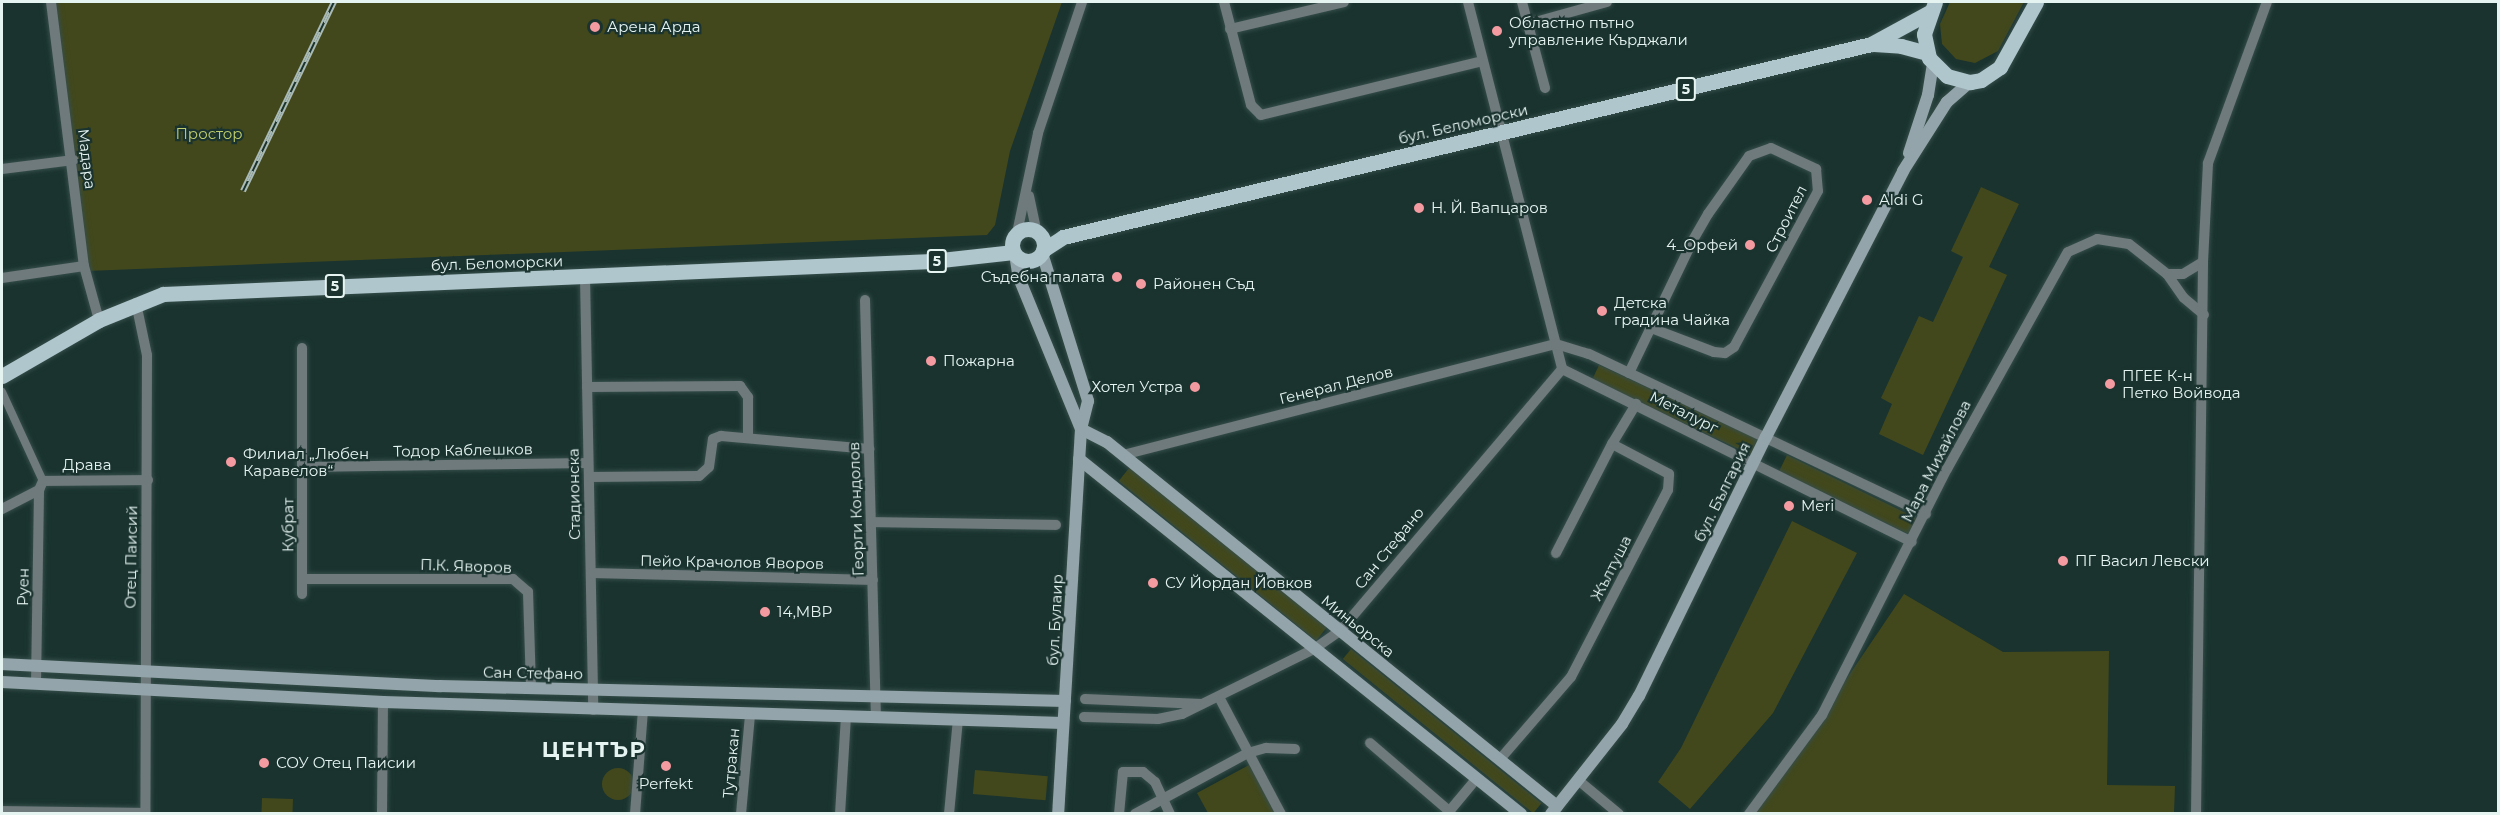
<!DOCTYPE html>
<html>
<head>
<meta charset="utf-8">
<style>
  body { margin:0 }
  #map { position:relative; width:2500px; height:815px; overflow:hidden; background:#1a332f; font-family:Montserrat,sans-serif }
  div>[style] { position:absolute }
  .green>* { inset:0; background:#42481c; transform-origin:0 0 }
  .round { border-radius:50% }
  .roads { filter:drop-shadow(0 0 2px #364e4a) drop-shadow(0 0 2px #364e4a) }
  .pedestrian>* { height:8px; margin:-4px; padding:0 4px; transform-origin:4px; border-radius:4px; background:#6f7a7d }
  .minor>* { height:10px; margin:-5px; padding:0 5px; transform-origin:5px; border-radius:5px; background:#6f7a7d }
  .secondary>* { height:12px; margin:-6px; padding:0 6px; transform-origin:6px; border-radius:6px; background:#93a5aa }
  .primary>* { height:15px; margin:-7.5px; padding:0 7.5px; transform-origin:7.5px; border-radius:7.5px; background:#afc6cd }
  .primary>.ring { margin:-7.5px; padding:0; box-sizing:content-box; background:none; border:15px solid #afc6cd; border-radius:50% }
  .rail>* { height:6px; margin-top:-3px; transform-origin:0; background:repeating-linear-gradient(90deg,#1a332f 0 11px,#a9bbb8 0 22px); box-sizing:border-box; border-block:2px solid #a9bbb8 }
  .dots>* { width:16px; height:16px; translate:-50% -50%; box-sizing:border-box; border:3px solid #1a332f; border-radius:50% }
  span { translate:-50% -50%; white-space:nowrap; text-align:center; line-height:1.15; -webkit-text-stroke:4.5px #1a332f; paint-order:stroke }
  .shield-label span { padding:2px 4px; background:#1a332f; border:2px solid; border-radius:4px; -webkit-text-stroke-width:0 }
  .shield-label { font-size:14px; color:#e5f4f1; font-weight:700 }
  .poi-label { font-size:15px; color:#e5f4f1 }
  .left { translate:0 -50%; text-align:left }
  .right { translate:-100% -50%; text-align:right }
  .street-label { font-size:15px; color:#e5f4f1 }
  .park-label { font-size:15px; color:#becc6c }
  .district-label { font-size:21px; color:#e5f4f1; font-weight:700; letter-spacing:1.5px }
  .frame { position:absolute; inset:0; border:3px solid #e5f4f1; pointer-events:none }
</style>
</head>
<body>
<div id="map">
  <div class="green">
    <i style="clip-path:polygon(49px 2px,1062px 2px,1010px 151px,995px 225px,987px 235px,87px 271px)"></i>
    <i style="clip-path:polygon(1950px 2px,2024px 2px,1998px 51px,1975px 63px,1956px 59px,1942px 44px,1940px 24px)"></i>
    <i style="clip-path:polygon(1981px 187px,2019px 204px,1989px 267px,2007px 275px,1923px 455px,1879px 434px,1892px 404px,1881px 398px,1919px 316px,1933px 322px,1963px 257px,1951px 251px)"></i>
    <i style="left:1599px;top:365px;width:177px;height:17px;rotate:25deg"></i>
    <i style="left:1787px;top:455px;width:147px;height:18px;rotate:26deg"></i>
    <i style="left:1130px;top:467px;width:254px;height:18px;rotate:39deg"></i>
    <i style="clip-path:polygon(1792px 521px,1857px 553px,1773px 713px,1690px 809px,1658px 782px,1681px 748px)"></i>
    <i style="clip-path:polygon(1904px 594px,2003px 652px,2109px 651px,2107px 785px,2175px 786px,2174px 813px,1755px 814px)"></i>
    <i style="left:1351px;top:649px;width:245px;height:13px;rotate:39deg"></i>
    <i style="clip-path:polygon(1249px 765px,1276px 813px,1208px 813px,1197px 793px)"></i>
    <i class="round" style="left:602px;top:768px;width:32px;height:32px"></i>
    <i style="left:975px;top:770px;width:73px;height:24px;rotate:5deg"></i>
    <i style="left:262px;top:798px;width:31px;height:15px;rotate:2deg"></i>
  </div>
  <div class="roads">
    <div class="pedestrian">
      <i style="left:2px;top:392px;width:98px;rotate:65.3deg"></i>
    </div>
    <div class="minor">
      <i style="left:51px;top:2px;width:266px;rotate:82.9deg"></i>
      <i style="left:84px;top:266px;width:56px;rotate:74.5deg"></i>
      <i style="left:1224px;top:2px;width:106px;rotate:75.3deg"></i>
      <i style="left:1251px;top:105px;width:14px;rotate:45deg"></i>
      <i style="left:1261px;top:115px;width:228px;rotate:-13.7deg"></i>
      <i style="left:1468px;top:2px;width:379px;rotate:75.6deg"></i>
      <i style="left:1522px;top:2px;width:89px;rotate:75deg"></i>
      <i style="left:1528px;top:24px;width:82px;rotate:-15.6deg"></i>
      <i style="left:1230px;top:29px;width:117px;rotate:-13.3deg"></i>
      <i style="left:2px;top:169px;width:72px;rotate:-7.2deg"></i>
      <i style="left:1029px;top:196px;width:35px;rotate:78deg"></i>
      <i style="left:1017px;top:233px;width:102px;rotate:-78.1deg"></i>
      <i style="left:1038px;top:133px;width:138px;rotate:-71.4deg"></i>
      <i style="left:2167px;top:274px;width:16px"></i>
      <i style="left:2183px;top:274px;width:23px;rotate:-31deg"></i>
      <i style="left:585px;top:277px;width:433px;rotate:88.9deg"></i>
      <i style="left:2px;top:278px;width:83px;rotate:-8.3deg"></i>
      <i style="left:865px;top:300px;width:417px;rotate:88.5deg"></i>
      <i style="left:136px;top:303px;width:53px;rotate:78.1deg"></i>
      <i style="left:147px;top:355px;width:459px;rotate:90.2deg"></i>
      <i style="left:302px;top:348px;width:246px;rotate:90deg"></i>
      <i style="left:1562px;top:369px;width:390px;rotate:26.3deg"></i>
      <i style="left:1629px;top:373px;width:148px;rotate:-64.3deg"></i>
      <i style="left:1693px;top:240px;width:30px;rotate:-60deg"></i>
      <i style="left:1708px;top:214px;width:71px;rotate:-54.7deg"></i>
      <i style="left:1749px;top:156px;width:23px;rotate:-20deg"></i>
      <i style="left:1771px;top:148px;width:50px;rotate:25deg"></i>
      <i style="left:1816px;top:169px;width:22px;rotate:85deg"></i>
      <i style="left:1818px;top:191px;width:177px;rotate:118.3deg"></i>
      <i style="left:1734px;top:347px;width:11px;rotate:146deg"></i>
      <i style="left:1725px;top:353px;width:11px;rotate:-175deg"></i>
      <i style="left:1714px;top:352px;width:67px;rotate:-159.1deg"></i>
      <i style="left:587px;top:387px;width:153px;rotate:-0.4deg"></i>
      <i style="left:740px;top:386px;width:14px;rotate:54deg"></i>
      <i style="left:748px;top:397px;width:39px;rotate:90deg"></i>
      <i style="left:1123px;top:455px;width:447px;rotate:-14.4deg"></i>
      <i style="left:1556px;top:344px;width:34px;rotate:17deg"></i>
      <i style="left:1589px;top:354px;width:373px;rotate:25.4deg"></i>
      <i style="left:303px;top:467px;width:285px;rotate:-0.8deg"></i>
      <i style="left:589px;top:477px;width:110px;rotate:-0.5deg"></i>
      <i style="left:699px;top:476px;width:13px;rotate:-42deg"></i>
      <i style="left:709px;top:467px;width:28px;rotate:-82deg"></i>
      <i style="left:713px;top:439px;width:9px;rotate:-21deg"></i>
      <i style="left:721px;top:436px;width:149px;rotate:5deg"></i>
      <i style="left:2px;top:509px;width:42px;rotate:-27.2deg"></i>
      <i style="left:39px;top:490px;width:10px;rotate:-66deg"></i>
      <i style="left:43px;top:481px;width:105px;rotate:-0.5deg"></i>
      <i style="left:872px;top:522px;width:184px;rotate:0.9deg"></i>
      <i style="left:1556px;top:553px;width:123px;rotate:-62.8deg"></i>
      <i style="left:591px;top:573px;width:282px;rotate:1.4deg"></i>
      <i style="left:303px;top:579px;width:210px"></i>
      <i style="left:513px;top:579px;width:20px;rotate:41deg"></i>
      <i style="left:528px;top:592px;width:97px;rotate:88.2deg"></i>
      <i style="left:36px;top:683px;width:193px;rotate:-89.1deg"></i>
      <i style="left:1219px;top:697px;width:132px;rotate:62.1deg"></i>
      <i style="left:1085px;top:699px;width:117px;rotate:2.4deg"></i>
      <i style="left:1084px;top:717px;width:74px;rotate:1.5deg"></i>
      <i style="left:1158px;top:719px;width:25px;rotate:-12deg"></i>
      <i style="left:1182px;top:714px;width:147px;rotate:-26.2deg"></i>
      <i style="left:1314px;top:649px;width:32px;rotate:-35deg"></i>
      <i style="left:1340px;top:631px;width:343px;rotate:-49.7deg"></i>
      <i style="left:1370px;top:743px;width:104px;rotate:40.7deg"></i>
      <i style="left:1501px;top:758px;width:107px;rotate:-49.2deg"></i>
      <i style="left:1571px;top:677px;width:211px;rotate:-62.6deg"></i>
      <i style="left:1668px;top:490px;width:16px;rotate:-86deg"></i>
      <i style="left:1669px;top:474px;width:64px;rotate:-152.2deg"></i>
      <i style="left:1612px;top:444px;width:47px;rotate:-59deg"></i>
      <i style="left:1578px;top:780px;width:53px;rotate:39.7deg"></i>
      <i style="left:2px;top:811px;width:143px;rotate:0.8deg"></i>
      <i style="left:382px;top:814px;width:112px;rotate:-89.5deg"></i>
      <i style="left:635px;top:814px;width:103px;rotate:-85.6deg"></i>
      <i style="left:741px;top:814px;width:98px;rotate:-84.8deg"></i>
      <i style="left:840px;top:814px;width:98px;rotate:-86.5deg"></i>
      <i style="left:949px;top:814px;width:95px;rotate:-84.6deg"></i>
      <i style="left:1119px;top:814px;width:42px;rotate:-84.6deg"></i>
      <i style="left:1123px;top:772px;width:20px"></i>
      <i style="left:1143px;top:772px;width:16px;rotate:40deg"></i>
      <i style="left:1155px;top:782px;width:35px;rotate:65deg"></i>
      <i style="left:1135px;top:814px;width:128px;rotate:-28.4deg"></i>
      <i style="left:1248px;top:753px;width:19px;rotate:-16deg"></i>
      <i style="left:1266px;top:748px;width:29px;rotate:2deg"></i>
      <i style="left:1447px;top:814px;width:47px;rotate:-50.2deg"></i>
      <i style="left:1749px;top:814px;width:123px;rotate:-53.6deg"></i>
      <i style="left:1822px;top:715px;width:276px;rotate:-63.1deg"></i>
      <i style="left:1947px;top:469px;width:248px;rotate:-60.9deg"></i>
      <i style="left:2068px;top:252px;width:32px;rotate:-24deg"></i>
      <i style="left:2097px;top:239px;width:32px;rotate:9deg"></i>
      <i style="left:2129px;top:244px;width:48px;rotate:38.3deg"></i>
      <i style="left:2167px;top:274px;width:29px;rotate:55deg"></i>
      <i style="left:2184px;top:298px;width:26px;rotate:40deg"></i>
      <i style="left:2196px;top:814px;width:552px;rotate:-89.27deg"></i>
      <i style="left:2203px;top:262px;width:99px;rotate:-87.1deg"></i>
      <i style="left:2208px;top:163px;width:171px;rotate:-69.9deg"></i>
    </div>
    <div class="secondary">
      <i style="left:1909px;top:153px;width:61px;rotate:-71.9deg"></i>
      <i style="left:1928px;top:95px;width:31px;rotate:-81deg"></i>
      <i style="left:1042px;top:253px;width:155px;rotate:72.7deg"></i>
      <i style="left:1088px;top:401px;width:29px;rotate:104deg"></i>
      <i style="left:1081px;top:429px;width:386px;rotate:93.4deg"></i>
      <i style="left:1015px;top:254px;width:24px;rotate:81deg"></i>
      <i style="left:1019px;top:278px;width:163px;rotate:67.7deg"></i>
      <i style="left:1081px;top:429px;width:29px;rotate:27deg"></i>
      <i style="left:1107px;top:442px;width:579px;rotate:38.97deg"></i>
      <i style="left:1079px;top:459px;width:567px;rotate:38.77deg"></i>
      <i style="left:2px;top:664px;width:438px;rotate:2.9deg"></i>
      <i style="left:439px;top:686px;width:626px;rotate:1.37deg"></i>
      <i style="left:2px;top:682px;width:382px;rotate:3deg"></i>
      <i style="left:383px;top:702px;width:680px;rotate:1.77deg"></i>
      <i style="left:1551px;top:814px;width:115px;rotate:-51.7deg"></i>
      <i style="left:1622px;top:724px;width:33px;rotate:-59deg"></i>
      <i style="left:1639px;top:696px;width:288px;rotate:-63.9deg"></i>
      <i style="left:1766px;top:437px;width:299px;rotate:-62.7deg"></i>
      <i style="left:1903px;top:171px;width:82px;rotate:-57.5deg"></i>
      <i style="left:1947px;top:102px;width:30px;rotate:-41deg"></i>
    </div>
    <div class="primary">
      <i style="left:1935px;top:2px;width:34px;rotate:109deg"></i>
      <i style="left:1924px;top:34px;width:25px;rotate:78deg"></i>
      <i style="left:1929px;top:58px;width:25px;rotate:45deg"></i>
      <i style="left:1947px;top:76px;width:24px;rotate:15deg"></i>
      <i style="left:1970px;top:82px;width:11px;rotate:-10deg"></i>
      <i style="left:1981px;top:80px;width:23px;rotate:-34deg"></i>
      <i style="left:2000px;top:67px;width:74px;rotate:-61deg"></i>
      <i style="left:1874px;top:44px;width:27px;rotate:4deg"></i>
      <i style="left:1901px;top:46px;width:27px;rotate:15deg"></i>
      <i class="ring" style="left:1012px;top:229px;width:17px;height:17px"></i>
      <i style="left:1043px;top:250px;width:24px;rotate:-33deg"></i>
      <i style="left:1063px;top:237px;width:831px;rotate:-13.43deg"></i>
      <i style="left:1871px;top:44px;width:67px;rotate:-28.5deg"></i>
      <i style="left:2px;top:376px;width:112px;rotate:-30deg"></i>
      <i style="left:99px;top:320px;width:69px;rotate:-22.1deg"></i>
      <i style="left:163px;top:294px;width:770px;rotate:-2.46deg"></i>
      <i style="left:932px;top:261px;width:82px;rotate:-6.3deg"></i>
    </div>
  </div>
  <div class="rail">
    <i style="left:243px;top:191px;width:210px;rotate:-64.3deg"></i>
  </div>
  <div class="dots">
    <i style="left:595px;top:27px;background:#f49aa1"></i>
    <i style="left:1497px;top:31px;background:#f49aa1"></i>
    <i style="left:1867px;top:200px;background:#f49aa1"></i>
    <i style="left:1419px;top:208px;background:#f49aa1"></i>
    <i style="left:1750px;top:245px;background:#f49aa1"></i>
    <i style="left:1117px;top:277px;background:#f49aa1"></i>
    <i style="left:1141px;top:284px;background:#f49aa1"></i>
    <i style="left:1602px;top:311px;background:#f49aa1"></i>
    <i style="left:931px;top:361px;background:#f49aa1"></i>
    <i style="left:2110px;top:384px;background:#f49aa1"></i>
    <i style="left:1195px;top:387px;background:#f49aa1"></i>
    <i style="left:231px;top:462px;background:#f49aa1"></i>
    <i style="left:1789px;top:506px;background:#f49aa1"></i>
    <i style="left:2063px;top:561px;background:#f49aa1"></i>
    <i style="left:1153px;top:583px;background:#f49aa1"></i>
    <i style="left:765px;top:612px;background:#f49aa1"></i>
    <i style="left:264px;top:763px;background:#f49aa1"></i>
    <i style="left:666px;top:766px;background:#f49aa1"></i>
  </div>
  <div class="shield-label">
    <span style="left:1686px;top:89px">5</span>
    <span style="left:937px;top:261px">5</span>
    <span style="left:335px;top:286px">5</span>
  </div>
  <div class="poi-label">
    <span class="left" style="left:1509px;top:31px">Областно пътно<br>управление Кърджали</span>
    <span class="left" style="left:607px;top:27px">Арена Арда</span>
    <span class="left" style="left:1879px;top:200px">Aldi G</span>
    <span class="left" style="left:1431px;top:208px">Н. Й. Вапцаров</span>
    <span class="right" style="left:1738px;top:245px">4_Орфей</span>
    <span class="right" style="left:1105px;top:277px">Съдебна палата</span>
    <span class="left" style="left:1153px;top:284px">Районен Съд</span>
    <span class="left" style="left:1614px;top:311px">Детска<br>градина Чайка</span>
    <span class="left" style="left:943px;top:361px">Пожарна</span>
    <span class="left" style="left:2122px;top:384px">ПГЕЕ К-н<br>Петко Войвода</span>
    <span class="right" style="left:1183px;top:387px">Хотел Устра</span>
    <span class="left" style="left:243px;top:462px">Филиал „Любен<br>Каравелов“</span>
    <span class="left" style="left:1801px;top:506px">Meri</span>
    <span class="left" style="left:2075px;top:561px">ПГ Васил Левски</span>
    <span class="left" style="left:1165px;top:583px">СУ Йордан Йовков</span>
    <span class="left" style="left:777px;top:612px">14,МВР</span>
    <span class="left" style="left:276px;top:763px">СОУ Отец Паисии</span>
    <span style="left:666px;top:784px">Perfekt</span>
  </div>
  <div class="street-label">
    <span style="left:1463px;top:124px;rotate:-13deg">бул. Беломорски</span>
    <span style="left:87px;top:159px;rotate:83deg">Мадара</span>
    <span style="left:1786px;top:219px;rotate:-63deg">Строител</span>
    <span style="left:497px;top:263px;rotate:-2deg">бул. Беломорски</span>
    <span style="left:1336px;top:385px;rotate:-14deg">Генерал Делов</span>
    <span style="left:1684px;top:412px;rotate:27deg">Металург</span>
    <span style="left:463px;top:450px;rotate:-1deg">Тодор Каблешков</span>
    <span style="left:1936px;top:461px;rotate:-63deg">Мара Михайлова</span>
    <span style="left:87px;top:465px">Драва</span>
    <span style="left:1722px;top:492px;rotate:-64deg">бул. България</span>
    <span style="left:574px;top:494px;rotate:-91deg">Стадионска</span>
    <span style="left:856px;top:509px;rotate:-92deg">Георги Кондолов</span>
    <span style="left:288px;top:525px;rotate:-90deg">Кубрат</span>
    <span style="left:1389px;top:548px;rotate:-51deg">Сан Стефано</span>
    <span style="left:131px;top:557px;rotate:-89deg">Отец Паисий</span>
    <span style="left:732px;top:562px;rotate:1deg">Пейо Крачолов Яворов</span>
    <span style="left:466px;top:566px;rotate:2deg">П.К. Яворов</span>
    <span style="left:1611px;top:568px;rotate:-63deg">Жълтуша</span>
    <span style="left:23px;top:587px;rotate:-89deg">Руен</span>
    <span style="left:1055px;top:620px;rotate:-87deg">бул. Булаир</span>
    <span style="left:1358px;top:626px;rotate:39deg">Миньорска</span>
    <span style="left:533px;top:673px;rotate:1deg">Сан Стефано</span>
    <span style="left:731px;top:763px;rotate:-85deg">Тутракан</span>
  </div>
  <div class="park-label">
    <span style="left:209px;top:134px">Простор</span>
  </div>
  <div class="district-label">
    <span style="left:594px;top:750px">ЦЕНТЪР</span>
  </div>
  <div class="frame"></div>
</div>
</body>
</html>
